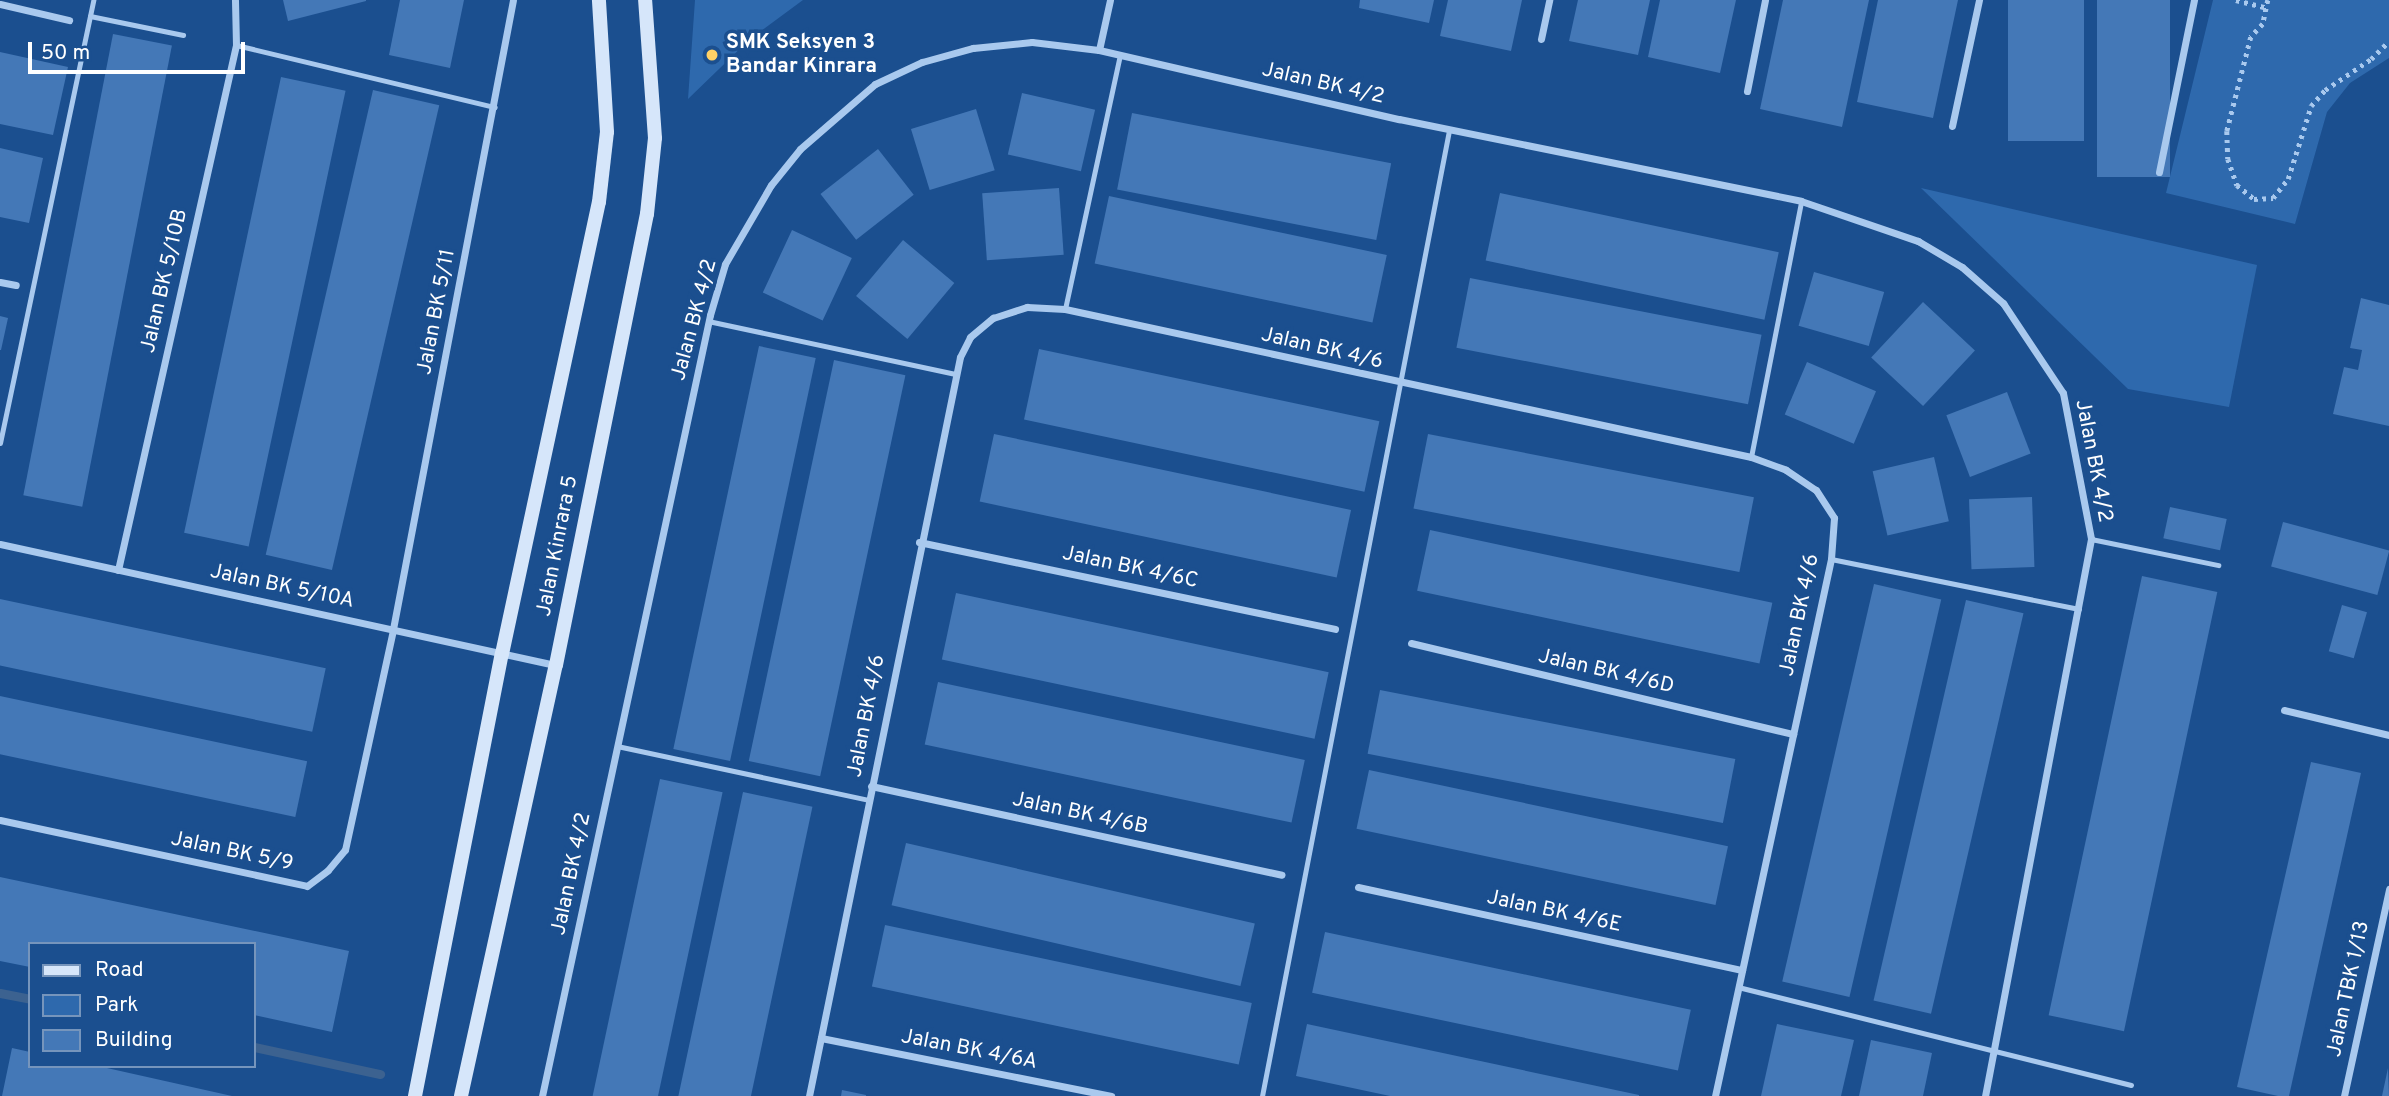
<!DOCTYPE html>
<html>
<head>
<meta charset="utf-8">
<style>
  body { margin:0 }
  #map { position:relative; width:2389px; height:1096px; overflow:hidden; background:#1b4f8f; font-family:Overpass,sans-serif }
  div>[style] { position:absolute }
  .green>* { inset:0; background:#2e69ad }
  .stream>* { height:9px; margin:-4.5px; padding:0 4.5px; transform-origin:4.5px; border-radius:4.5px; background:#3c6290 }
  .building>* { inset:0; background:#4478b7; transform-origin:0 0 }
  .path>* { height:4.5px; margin-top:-2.25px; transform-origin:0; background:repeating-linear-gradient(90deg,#a9c9ee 0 3.5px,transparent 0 8.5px) }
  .service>* { height:5px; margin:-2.5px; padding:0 2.5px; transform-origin:2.5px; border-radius:2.5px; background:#a9c9ee }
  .minor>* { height:7px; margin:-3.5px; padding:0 3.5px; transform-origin:3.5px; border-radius:3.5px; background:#a9c9ee }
  .secondary>* { height:14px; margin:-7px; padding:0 7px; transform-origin:7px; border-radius:7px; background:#d6e6fa }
  .dots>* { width:19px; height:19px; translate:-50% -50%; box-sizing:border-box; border:4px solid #1b4f8f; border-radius:50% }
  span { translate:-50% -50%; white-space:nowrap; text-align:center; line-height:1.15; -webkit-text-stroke:7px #1b4f8f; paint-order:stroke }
  .poi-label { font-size:21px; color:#fff; font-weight:700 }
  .left { translate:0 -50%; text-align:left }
  .street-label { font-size:21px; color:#fff }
  .legend { position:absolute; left:28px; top:942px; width:228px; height:126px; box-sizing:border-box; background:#1b4f8f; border:2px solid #7695bc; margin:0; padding:9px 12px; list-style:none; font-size:21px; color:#fff }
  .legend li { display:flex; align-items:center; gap:14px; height:35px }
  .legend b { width:35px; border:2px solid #7695bc }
  .scale { position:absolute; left:28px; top:42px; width:217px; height:32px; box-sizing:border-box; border:4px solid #fff; border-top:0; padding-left:9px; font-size:21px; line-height:24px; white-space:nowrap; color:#fff; -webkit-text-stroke:5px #1b4f8f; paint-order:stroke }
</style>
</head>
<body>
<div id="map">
  <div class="green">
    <i style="clip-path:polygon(695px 0,803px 0,749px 40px,688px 99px)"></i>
    <i style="clip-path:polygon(2213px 0,2389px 0,2389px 58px,2350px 83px,2327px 112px,2295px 224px,2166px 193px)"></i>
    <i style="clip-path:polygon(1921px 188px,2257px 265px,2229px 407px,2128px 389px)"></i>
  </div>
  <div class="stream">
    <i style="left:0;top:993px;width:31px;rotate:11deg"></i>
    <i style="left:254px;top:1047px;width:129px;rotate:12.1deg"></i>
  </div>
  <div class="building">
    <i style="clip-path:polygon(283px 0,366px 0,366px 1px,288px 21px)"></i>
    <i style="clip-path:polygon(400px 0,464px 0,450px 68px,389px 55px)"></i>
    <i style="clip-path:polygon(1360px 0,1434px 0,1429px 23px,1359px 8px)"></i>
    <i style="clip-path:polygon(1448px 0,1522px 0,1511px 51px,1440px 36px)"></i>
    <i style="clip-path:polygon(1578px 0,1650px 0,1638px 55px,1569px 41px)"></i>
    <i style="clip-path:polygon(1660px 0,1736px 0,1720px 73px,1648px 57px)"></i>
    <i style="clip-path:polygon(1783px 0,1869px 0,1842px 127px,1760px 109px)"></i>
    <i style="clip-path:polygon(1878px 0,1958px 0,1933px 118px,1857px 102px)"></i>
    <i style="left:2008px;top:0;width:76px;height:141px"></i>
    <i style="left:2097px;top:0;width:73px;height:177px"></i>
    <i style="left:113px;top:34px;width:60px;height:470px;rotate:11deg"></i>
    <i style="clip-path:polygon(0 52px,68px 67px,53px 135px,0 124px)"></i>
    <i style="left:281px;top:77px;width:66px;height:466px;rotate:12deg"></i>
    <i style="left:373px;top:90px;width:68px;height:477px;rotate:13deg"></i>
    <i style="left:1022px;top:93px;width:75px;height:63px;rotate:13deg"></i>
    <i style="left:976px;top:109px;width:64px;height:68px;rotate:73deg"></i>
    <i style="left:1132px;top:113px;width:264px;height:78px;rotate:11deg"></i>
    <i style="clip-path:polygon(0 148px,43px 158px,29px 223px,0 217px)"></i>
    <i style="left:878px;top:149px;width:58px;height:73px;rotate:52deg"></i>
    <i style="left:1059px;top:188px;width:67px;height:77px;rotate:86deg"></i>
    <i style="left:1500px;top:193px;width:285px;height:69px;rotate:12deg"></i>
    <i style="left:1109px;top:196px;width:284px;height:69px;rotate:12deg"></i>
    <i style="left:792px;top:230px;width:66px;height:69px;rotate:25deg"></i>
    <i style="left:903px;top:240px;width:67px;height:73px;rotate:40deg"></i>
    <i style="left:1814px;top:272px;width:73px;height:56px;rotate:16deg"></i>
    <i style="left:1470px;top:278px;width:297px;height:71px;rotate:11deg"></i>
    <i style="clip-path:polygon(2361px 298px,2389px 305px,2389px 426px,2333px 414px,2344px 367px,2358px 370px,2362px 350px,2350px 348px)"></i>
    <i style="left:1923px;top:302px;width:71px;height:76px;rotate:43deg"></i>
    <i style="clip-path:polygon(0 316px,8px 318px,1px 350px,0 350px)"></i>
    <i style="left:759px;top:346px;width:58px;height:412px;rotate:12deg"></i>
    <i style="left:1039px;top:349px;width:348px;height:72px;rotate:12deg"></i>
    <i style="left:834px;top:360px;width:73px;height:410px;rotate:12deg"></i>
    <i style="left:1807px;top:362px;width:75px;height:57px;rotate:23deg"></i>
    <i style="left:2007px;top:392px;width:66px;height:65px;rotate:69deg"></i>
    <i style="left:994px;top:434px;width:365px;height:69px;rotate:12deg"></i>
    <i style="left:1428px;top:434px;width:332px;height:76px;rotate:11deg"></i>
    <i style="left:1934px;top:457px;width:66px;height:63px;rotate:77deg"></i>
    <i style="left:2032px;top:497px;width:70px;height:63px;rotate:88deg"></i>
    <i style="left:2170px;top:507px;width:58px;height:32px;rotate:12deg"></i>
    <i style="left:2283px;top:522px;width:110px;height:46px;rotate:15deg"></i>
    <i style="left:1430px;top:530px;width:350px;height:62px;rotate:12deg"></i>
    <i style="left:2142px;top:576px;width:77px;height:449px;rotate:12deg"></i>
    <i style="left:1874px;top:584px;width:69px;height:408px;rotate:13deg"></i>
    <i style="left:956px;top:593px;width:381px;height:68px;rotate:12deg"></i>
    <i style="left:0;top:599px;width:333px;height:65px;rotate:12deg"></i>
    <i style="left:1966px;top:600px;width:59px;height:411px;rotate:13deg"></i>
    <i style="left:2342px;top:605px;width:26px;height:48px;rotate:16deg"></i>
    <i style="left:938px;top:682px;width:375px;height:64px;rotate:12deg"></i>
    <i style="left:1380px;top:690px;width:362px;height:65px;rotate:11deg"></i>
    <i style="left:0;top:696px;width:314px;height:57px;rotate:12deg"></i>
    <i style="clip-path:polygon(2311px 762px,2361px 773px,2289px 1096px,2278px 1096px,2237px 1087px)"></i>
    <i style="left:1369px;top:770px;width:367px;height:60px;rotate:12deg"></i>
    <i style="left:660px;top:779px;width:64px;height:324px;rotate:12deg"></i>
    <i style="left:743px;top:792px;width:71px;height:311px;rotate:12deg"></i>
    <i style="left:906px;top:843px;width:358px;height:64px;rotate:13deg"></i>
    <i style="clip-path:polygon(0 877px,349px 951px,332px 1032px,254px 1015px,254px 944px,30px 944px,30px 967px,0 961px)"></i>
    <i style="left:885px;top:925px;width:375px;height:63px;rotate:12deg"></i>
    <i style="left:1325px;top:932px;width:374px;height:62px;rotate:12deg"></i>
    <i style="clip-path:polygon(1307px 1024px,1639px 1095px,1639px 1096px,1390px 1096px,1296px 1076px)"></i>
    <i style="clip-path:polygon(1777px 1024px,1854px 1040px,1841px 1096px,1761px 1096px)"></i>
    <i style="clip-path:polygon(1871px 1040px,1932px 1053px,1923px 1096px,1859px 1096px)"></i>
    <i style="clip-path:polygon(12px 1048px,30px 1052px,30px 1066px,98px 1066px,232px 1096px,2px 1096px)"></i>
    <i style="clip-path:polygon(2388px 1068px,2389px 1096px,2382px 1096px)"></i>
    <i style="clip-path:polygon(842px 1090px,866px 1095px,866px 1096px,841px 1096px)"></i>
  </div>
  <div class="path">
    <i style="left:2236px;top:0;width:33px;rotate:14deg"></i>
    <i style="left:2268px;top:0;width:25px;rotate:102deg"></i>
    <i style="left:2263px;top:24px;width:18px;rotate:133deg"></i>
    <i style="left:2251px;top:37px;width:97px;rotate:104.3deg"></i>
    <i style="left:2227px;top:131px;width:28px;rotate:88deg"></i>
    <i style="left:2228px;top:159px;width:28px;rotate:71deg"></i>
    <i style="left:2237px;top:185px;width:22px;rotate:39deg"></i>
    <i style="left:2254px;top:199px;width:19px;rotate:-3deg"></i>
    <i style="left:2273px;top:198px;width:24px;rotate:-52deg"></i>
    <i style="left:2288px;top:179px;width:77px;rotate:-72.5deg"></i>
    <i style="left:2311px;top:106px;width:21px;rotate:-49deg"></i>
    <i style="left:2325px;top:90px;width:55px;rotate:-34deg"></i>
    <i style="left:2371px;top:59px;width:25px;rotate:-45deg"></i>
  </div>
  <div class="service">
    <i style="left:90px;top:16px;width:95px;rotate:11.5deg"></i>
    <i style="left:236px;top:45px;width:266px;rotate:13.5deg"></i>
    <i style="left:1065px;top:309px;width:260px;rotate:-77.8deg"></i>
    <i style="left:708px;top:321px;width:253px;rotate:12.1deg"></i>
    <i style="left:0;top:443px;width:453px;rotate:-78.1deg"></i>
    <i style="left:1751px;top:457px;width:261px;rotate:-78.9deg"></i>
    <i style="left:2091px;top:539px;width:130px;rotate:11.6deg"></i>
    <i style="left:1831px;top:559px;width:253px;rotate:11.4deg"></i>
    <i style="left:617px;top:746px;width:257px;rotate:12.1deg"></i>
    <i style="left:1738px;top:987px;width:405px;rotate:14deg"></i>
    <i style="left:1262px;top:1096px;width:984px;rotate:-79.04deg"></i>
  </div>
  <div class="minor">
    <i style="left:0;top:4px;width:71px;rotate:13.1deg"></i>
    <i style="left:1541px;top:39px;width:40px;rotate:-78deg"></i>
    <i style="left:1099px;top:50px;width:51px;rotate:-77.6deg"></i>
    <i style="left:1747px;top:91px;width:93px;rotate:-78.8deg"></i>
    <i style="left:1952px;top:126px;width:129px;rotate:-77.9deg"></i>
    <i style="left:2159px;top:172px;width:176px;rotate:-78.5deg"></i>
    <i style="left:0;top:282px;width:16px;rotate:11deg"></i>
    <i style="left:919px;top:542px;width:425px;rotate:11.8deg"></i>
    <i style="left:0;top:544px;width:568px;rotate:12.3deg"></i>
    <i style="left:118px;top:570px;width:538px;rotate:-77.33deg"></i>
    <i style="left:236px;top:45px;width:45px;rotate:-91.3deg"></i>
    <i style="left:1411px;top:643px;width:393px;rotate:13.4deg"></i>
    <i style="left:2284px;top:710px;width:108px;rotate:13.4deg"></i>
    <i style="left:871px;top:786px;width:420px;rotate:12.2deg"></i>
    <i style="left:0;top:820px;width:314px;rotate:12.1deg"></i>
    <i style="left:307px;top:886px;width:26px;rotate:-37deg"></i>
    <i style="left:328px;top:870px;width:26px;rotate:-50deg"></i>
    <i style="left:345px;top:850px;width:226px;rotate:-77.7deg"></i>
    <i style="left:393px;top:629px;width:640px;rotate:-79.2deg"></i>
    <i style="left:1358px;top:887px;width:393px;rotate:12.2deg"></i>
    <i style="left:821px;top:1038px;width:296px;rotate:11.3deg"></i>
    <i style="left:542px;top:1096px;width:799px;rotate:-77.86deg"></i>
    <i style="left:710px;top:315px;width:53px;rotate:-73.6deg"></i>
    <i style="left:725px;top:264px;width:91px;rotate:-59.8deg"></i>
    <i style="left:771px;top:185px;width:46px;rotate:-51.1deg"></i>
    <i style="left:800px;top:149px;width:99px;rotate:-40.9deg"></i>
    <i style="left:875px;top:84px;width:52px;rotate:-25.1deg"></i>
    <i style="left:922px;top:62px;width:53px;rotate:-15.4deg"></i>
    <i style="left:973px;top:48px;width:59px;rotate:-5.8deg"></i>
    <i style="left:1032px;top:42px;width:67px;rotate:6.8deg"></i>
    <i style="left:1099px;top:50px;width:308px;rotate:13deg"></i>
    <i style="left:1399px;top:119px;width:410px;rotate:11.5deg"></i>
    <i style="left:1801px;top:201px;width:124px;rotate:18.9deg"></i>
    <i style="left:1918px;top:241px;width:51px;rotate:30.6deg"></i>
    <i style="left:1962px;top:267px;width:55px;rotate:41.3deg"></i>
    <i style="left:2003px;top:303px;width:108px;rotate:56.3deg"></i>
    <i style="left:2063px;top:393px;width:149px;rotate:79.1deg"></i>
    <i style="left:2091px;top:539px;width:567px;rotate:100.77deg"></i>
    <i style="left:809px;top:1096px;width:754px;rotate:-78.45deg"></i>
    <i style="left:960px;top:357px;width:22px;rotate:-63deg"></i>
    <i style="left:970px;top:337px;width:30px;rotate:-40deg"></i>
    <i style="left:993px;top:318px;width:36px;rotate:-18deg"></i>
    <i style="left:1027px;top:307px;width:38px;rotate:3deg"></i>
    <i style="left:1065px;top:309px;width:702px;rotate:12.17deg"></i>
    <i style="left:1751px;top:457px;width:37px;rotate:20deg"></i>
    <i style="left:1786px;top:470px;width:36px;rotate:34deg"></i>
    <i style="left:1816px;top:490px;width:33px;rotate:57deg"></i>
    <i style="left:1834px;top:518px;width:41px;rotate:94.2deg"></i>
    <i style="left:1831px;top:559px;width:549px;rotate:102.19deg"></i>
    <i style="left:2344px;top:1096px;width:212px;rotate:-77.7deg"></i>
  </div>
  <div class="secondary">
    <i style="left:415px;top:1096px;width:450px;rotate:-78.9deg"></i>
    <i style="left:502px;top:654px;width:462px;rotate:-77.9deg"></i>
    <i style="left:599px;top:202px;width:70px;rotate:-83.5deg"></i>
    <i style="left:607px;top:132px;width:132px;rotate:-93.5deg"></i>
    <i style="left:461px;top:1096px;width:441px;rotate:-77.6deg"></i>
    <i style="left:556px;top:665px;width:460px;rotate:-78.6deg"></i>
    <i style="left:647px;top:214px;width:76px;rotate:-84deg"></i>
    <i style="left:655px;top:138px;width:138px;rotate:-94.1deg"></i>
  </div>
  <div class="dots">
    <i style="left:712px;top:55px;background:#ffd166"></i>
  </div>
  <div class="poi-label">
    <span class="left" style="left:726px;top:55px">SMK Seksyen 3<br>Bandar Kinrara</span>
  </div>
  <div class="street-label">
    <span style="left:1323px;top:84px;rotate:13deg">Jalan BK 4/2</span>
    <span style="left:165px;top:281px;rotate:-77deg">Jalan BK 5/10B</span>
    <span style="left:437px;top:312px;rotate:-79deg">Jalan BK 5/11</span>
    <span style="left:695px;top:320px;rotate:-75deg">Jalan BK 4/2</span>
    <span style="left:1322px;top:349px;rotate:13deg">Jalan BK 4/6</span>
    <span style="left:2093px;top:461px;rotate:79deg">Jalan BK 4/2</span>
    <span style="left:558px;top:546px;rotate:-79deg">Jalan Kinrara 5</span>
    <span style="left:1130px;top:568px;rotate:12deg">Jalan BK 4/6C</span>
    <span style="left:282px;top:587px;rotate:12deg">Jalan BK 5/10A</span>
    <span style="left:1800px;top:615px;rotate:-78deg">Jalan BK 4/6</span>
    <span style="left:1606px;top:672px;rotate:13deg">Jalan BK 4/6D</span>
    <span style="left:867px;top:716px;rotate:-79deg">Jalan BK 4/6</span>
    <span style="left:1080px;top:814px;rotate:12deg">Jalan BK 4/6B</span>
    <span style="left:232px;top:852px;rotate:12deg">Jalan BK 5/9</span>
    <span style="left:572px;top:874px;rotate:-78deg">Jalan BK 4/2</span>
    <span style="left:1554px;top:912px;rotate:12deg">Jalan BK 4/6E</span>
    <span style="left:2349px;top:989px;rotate:-78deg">Jalan TBK 1/13</span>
    <span style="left:969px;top:1050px;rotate:11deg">Jalan BK 4/6A</span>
  </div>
  <ul class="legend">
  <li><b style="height:9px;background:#d6e6fa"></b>Road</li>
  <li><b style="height:19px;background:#2e69ad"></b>Park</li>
  <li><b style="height:19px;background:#4478b7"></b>Building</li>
  </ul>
  <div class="scale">50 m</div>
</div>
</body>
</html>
